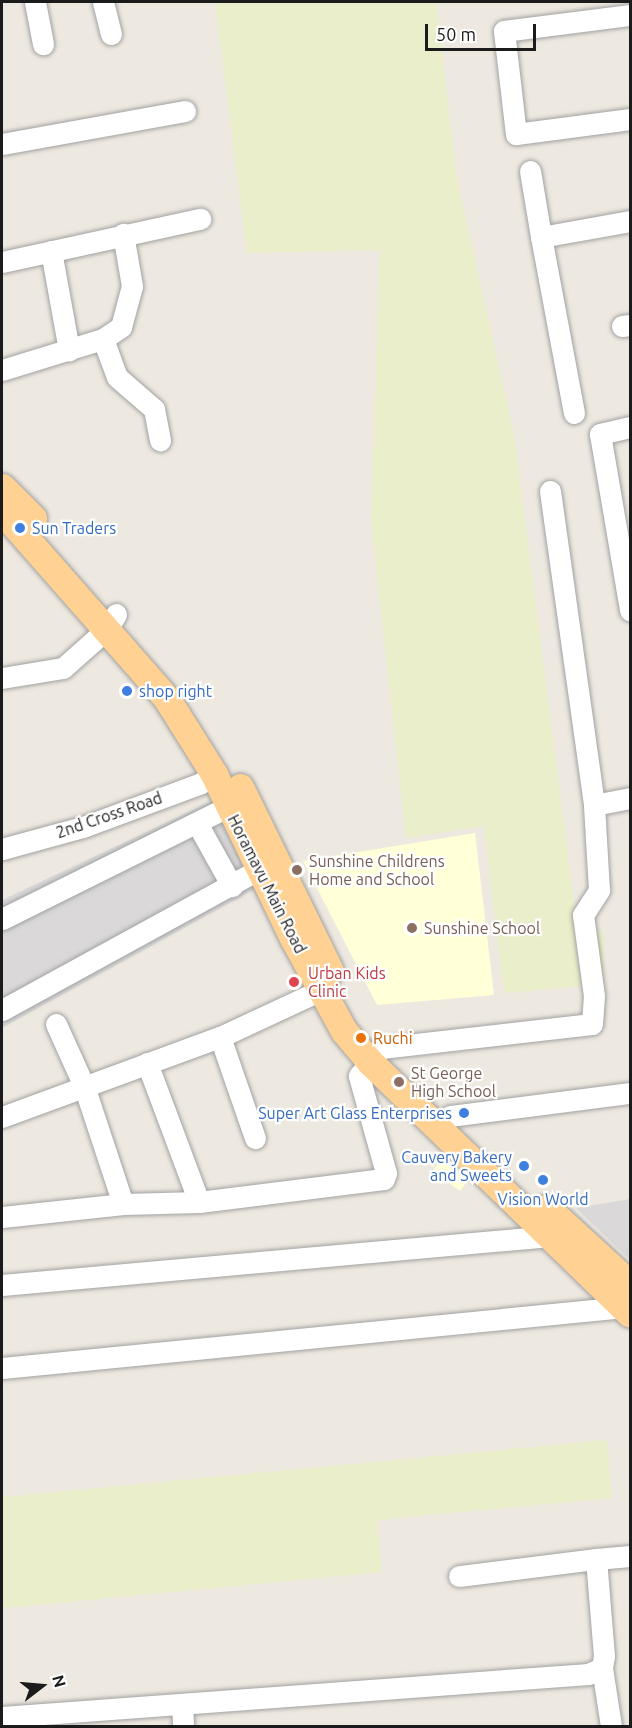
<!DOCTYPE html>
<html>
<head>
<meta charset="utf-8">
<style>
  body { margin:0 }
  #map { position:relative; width:632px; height:1728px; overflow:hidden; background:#eee9e0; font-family:Ubuntu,sans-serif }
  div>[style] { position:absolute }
  .residential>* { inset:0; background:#dad8d8 }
  .education>* { inset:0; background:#ffffd8; transform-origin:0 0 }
  .farmland>* { inset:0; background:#ebeeca }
  .roads { filter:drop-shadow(0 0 2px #a2a2a2) drop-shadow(0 0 2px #a2a2a2) }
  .minor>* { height:21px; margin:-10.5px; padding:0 10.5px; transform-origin:10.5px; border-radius:10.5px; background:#fff }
  .major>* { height:27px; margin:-13.5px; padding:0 13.5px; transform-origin:13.5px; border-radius:13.5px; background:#ffd294 }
  .dots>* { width:16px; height:16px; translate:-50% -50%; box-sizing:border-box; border:3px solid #fff; border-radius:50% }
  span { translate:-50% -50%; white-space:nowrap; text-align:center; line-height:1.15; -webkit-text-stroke:4.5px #fff; paint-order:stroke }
  .shop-label { font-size:16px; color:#366cbe }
  .left { translate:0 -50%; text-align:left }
  .right { translate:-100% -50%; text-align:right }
  .street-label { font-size:16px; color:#1b1b1b }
  .education-label { font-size:16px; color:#785e54 }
  .health-label { font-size:16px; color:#be3a42 }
  .food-label { font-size:16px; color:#c56008 }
  .frame { position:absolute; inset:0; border:3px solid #1b1b1b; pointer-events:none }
  .north { position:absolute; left:12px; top:1656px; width:60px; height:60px; -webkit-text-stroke:4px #fff; paint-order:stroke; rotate:74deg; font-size:16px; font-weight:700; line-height:24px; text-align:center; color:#1b1b1b }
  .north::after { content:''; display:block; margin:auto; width:21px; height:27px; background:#1b1b1b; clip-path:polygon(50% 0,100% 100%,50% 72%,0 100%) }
  .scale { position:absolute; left:425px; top:24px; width:111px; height:27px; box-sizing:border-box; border:3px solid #1b1b1b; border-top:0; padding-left:8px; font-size:18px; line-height:21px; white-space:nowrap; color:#1b1b1b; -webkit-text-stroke:4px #fff; paint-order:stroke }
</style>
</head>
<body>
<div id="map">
  <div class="residential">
    <i style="clip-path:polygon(212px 801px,257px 888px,2px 1028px,2px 900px)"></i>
    <i style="clip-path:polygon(630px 1199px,630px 1260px,576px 1208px)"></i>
  </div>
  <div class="education">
    <i style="clip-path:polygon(475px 833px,494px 995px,377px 1005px,303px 861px)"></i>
    <i style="left:445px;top:1153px;width:34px;height:23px;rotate:34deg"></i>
  </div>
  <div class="farmland">
    <i style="clip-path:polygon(215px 2px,436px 2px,457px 180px,514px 435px,577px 925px,604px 932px,604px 984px,504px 993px,484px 826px,406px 838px,371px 520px,380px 250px,247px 253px)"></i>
    <i style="clip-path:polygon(607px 1440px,612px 1498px,377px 1520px,382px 1572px,4px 1608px,2px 1497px)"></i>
  </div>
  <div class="roads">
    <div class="minor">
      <i style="left:35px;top:2px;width:43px;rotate:79.2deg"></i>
      <i style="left:103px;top:2px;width:33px;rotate:76deg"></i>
      <i style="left:630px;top:15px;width:127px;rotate:172.8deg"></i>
      <i style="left:504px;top:31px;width:104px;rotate:83.4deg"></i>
      <i style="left:516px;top:134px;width:115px;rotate:-7.5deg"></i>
      <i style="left:2px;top:144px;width:186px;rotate:-10.2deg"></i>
      <i style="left:530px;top:171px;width:67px;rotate:80.5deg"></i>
      <i style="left:51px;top:251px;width:101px;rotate:79.7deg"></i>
      <i style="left:2px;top:262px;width:203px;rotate:-12.3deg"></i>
      <i style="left:622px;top:326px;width:8px;rotate:-7deg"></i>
      <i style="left:103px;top:339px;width:40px;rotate:69.8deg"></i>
      <i style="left:117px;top:377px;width:49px;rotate:40.9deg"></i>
      <i style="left:154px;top:409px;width:32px;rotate:79deg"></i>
      <i style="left:2px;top:370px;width:106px;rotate:-17.1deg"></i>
      <i style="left:103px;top:339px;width:22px;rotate:-34deg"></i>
      <i style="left:121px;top:327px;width:42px;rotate:-75deg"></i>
      <i style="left:132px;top:286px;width:53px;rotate:-99.8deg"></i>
      <i style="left:574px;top:413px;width:179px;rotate:-100.6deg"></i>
      <i style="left:541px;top:237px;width:90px;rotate:-10.2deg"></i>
      <i style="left:630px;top:427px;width:31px;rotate:167deg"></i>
      <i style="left:600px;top:434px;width:179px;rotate:80.3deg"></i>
      <i style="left:550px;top:491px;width:317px;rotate:82deg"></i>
      <i style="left:594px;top:805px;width:37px;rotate:-11deg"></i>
      <i style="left:2px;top:678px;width:62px;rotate:-9.3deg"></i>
      <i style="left:63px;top:668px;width:60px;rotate:-41.6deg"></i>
      <i style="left:108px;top:628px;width:16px;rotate:-60deg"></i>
      <i style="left:198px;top:825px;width:70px;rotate:60.9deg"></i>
      <i style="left:2px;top:849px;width:84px;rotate:-15.2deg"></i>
      <i style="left:83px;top:827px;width:126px;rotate:-20.4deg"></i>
      <i style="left:201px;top:783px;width:16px;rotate:-35deg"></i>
      <i style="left:2px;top:919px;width:252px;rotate:-26.4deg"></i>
      <i style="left:2px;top:1010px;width:308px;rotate:-28.7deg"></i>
      <i style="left:56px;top:1024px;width:68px;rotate:65.7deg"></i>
      <i style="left:84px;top:1086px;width:124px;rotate:71.7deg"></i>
      <i style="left:220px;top:1037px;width:107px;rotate:70.9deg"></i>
      <i style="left:147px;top:1063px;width:148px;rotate:69.5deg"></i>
      <i style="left:450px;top:1116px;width:181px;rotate:-7.3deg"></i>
      <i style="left:2px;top:1117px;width:232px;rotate:-20.2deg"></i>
      <i style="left:220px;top:1037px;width:111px;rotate:-25deg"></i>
      <i style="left:2px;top:1217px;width:122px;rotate:-6.1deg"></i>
      <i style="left:123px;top:1204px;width:76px;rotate:-1.5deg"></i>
      <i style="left:199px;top:1202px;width:186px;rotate:-7.1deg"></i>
      <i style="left:384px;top:1179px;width:6px;rotate:-72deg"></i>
      <i style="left:386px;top:1173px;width:101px;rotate:-105.6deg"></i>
      <i style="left:359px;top:1076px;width:36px;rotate:-52deg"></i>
      <i style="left:381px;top:1048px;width:212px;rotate:-6.5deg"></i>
      <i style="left:592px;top:1024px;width:28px;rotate:-86deg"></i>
      <i style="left:594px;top:996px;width:82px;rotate:-97.7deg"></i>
      <i style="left:583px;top:915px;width:30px;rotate:-57deg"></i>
      <i style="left:599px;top:890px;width:85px;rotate:-93.4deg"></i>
      <i style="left:2px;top:1285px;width:551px;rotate:-5.1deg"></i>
      <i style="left:2px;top:1368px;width:625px;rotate:-5.6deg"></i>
      <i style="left:624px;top:1307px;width:9px;rotate:-49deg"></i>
      <i style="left:459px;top:1576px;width:138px;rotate:-7.1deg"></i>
      <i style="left:602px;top:1668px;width:59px;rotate:81.2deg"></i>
      <i style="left:182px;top:1704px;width:22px;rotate:87deg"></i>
      <i style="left:2px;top:1717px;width:588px;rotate:-4.2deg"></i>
      <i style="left:588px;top:1674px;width:15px;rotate:-23deg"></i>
      <i style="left:602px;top:1668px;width:12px;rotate:-81deg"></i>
      <i style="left:604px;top:1656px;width:97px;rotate:-94.7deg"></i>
      <i style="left:596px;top:1559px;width:34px;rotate:-5deg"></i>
    </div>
    <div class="major">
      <i style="left:2px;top:487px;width:44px;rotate:45deg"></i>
      <i style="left:2px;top:511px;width:250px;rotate:48.7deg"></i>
      <i style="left:167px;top:699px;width:89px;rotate:57.9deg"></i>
      <i style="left:214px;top:774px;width:182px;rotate:64.3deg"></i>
      <i style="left:293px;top:938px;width:106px;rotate:61.3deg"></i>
      <i style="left:344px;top:1031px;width:39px;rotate:50deg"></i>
      <i style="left:369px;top:1061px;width:363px;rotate:44.1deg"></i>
      <i style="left:240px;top:787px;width:205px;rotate:63.9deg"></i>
      <i style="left:547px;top:1208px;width:113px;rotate:42.5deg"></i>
    </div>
  </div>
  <div class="dots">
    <i style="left:20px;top:528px;background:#3f7fe0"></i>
    <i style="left:127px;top:691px;background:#3f7fe0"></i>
    <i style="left:297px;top:870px;background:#8d6e63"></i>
    <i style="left:412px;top:928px;background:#8d6e63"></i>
    <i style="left:294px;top:982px;background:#e0444e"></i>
    <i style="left:361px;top:1038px;background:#e8710a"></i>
    <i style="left:399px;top:1082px;background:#8d6e63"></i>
    <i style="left:464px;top:1113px;background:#3f7fe0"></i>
    <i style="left:524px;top:1166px;background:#3f7fe0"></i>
    <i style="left:543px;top:1180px;background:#3f7fe0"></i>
  </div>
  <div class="shop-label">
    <span class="left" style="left:32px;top:528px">Sun Traders</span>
    <span class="left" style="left:139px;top:691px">shop right</span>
    <span class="right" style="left:452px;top:1113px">Super Art Glass Enterprises</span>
    <span class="right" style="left:512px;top:1166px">Cauvery Bakery<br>and Sweets</span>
    <span style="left:543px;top:1199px">Vision World</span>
  </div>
  <div class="street-label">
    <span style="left:109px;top:815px;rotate:-19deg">2nd Cross Road</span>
    <span style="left:267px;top:884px;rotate:63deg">Horamavu Main Road</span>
  </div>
  <div class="education-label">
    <span class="left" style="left:309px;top:870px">Sunshine Childrens<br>Home and School</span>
    <span class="left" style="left:424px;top:928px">Sunshine School</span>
    <span class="left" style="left:411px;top:1082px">St George<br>High School</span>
  </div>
  <div class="health-label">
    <span class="left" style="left:308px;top:982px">Urban Kids<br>Clinic</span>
  </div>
  <div class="food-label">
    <span class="left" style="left:373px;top:1038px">Ruchi</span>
  </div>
  <div class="frame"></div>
  <div class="north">N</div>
  <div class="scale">50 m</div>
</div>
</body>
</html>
